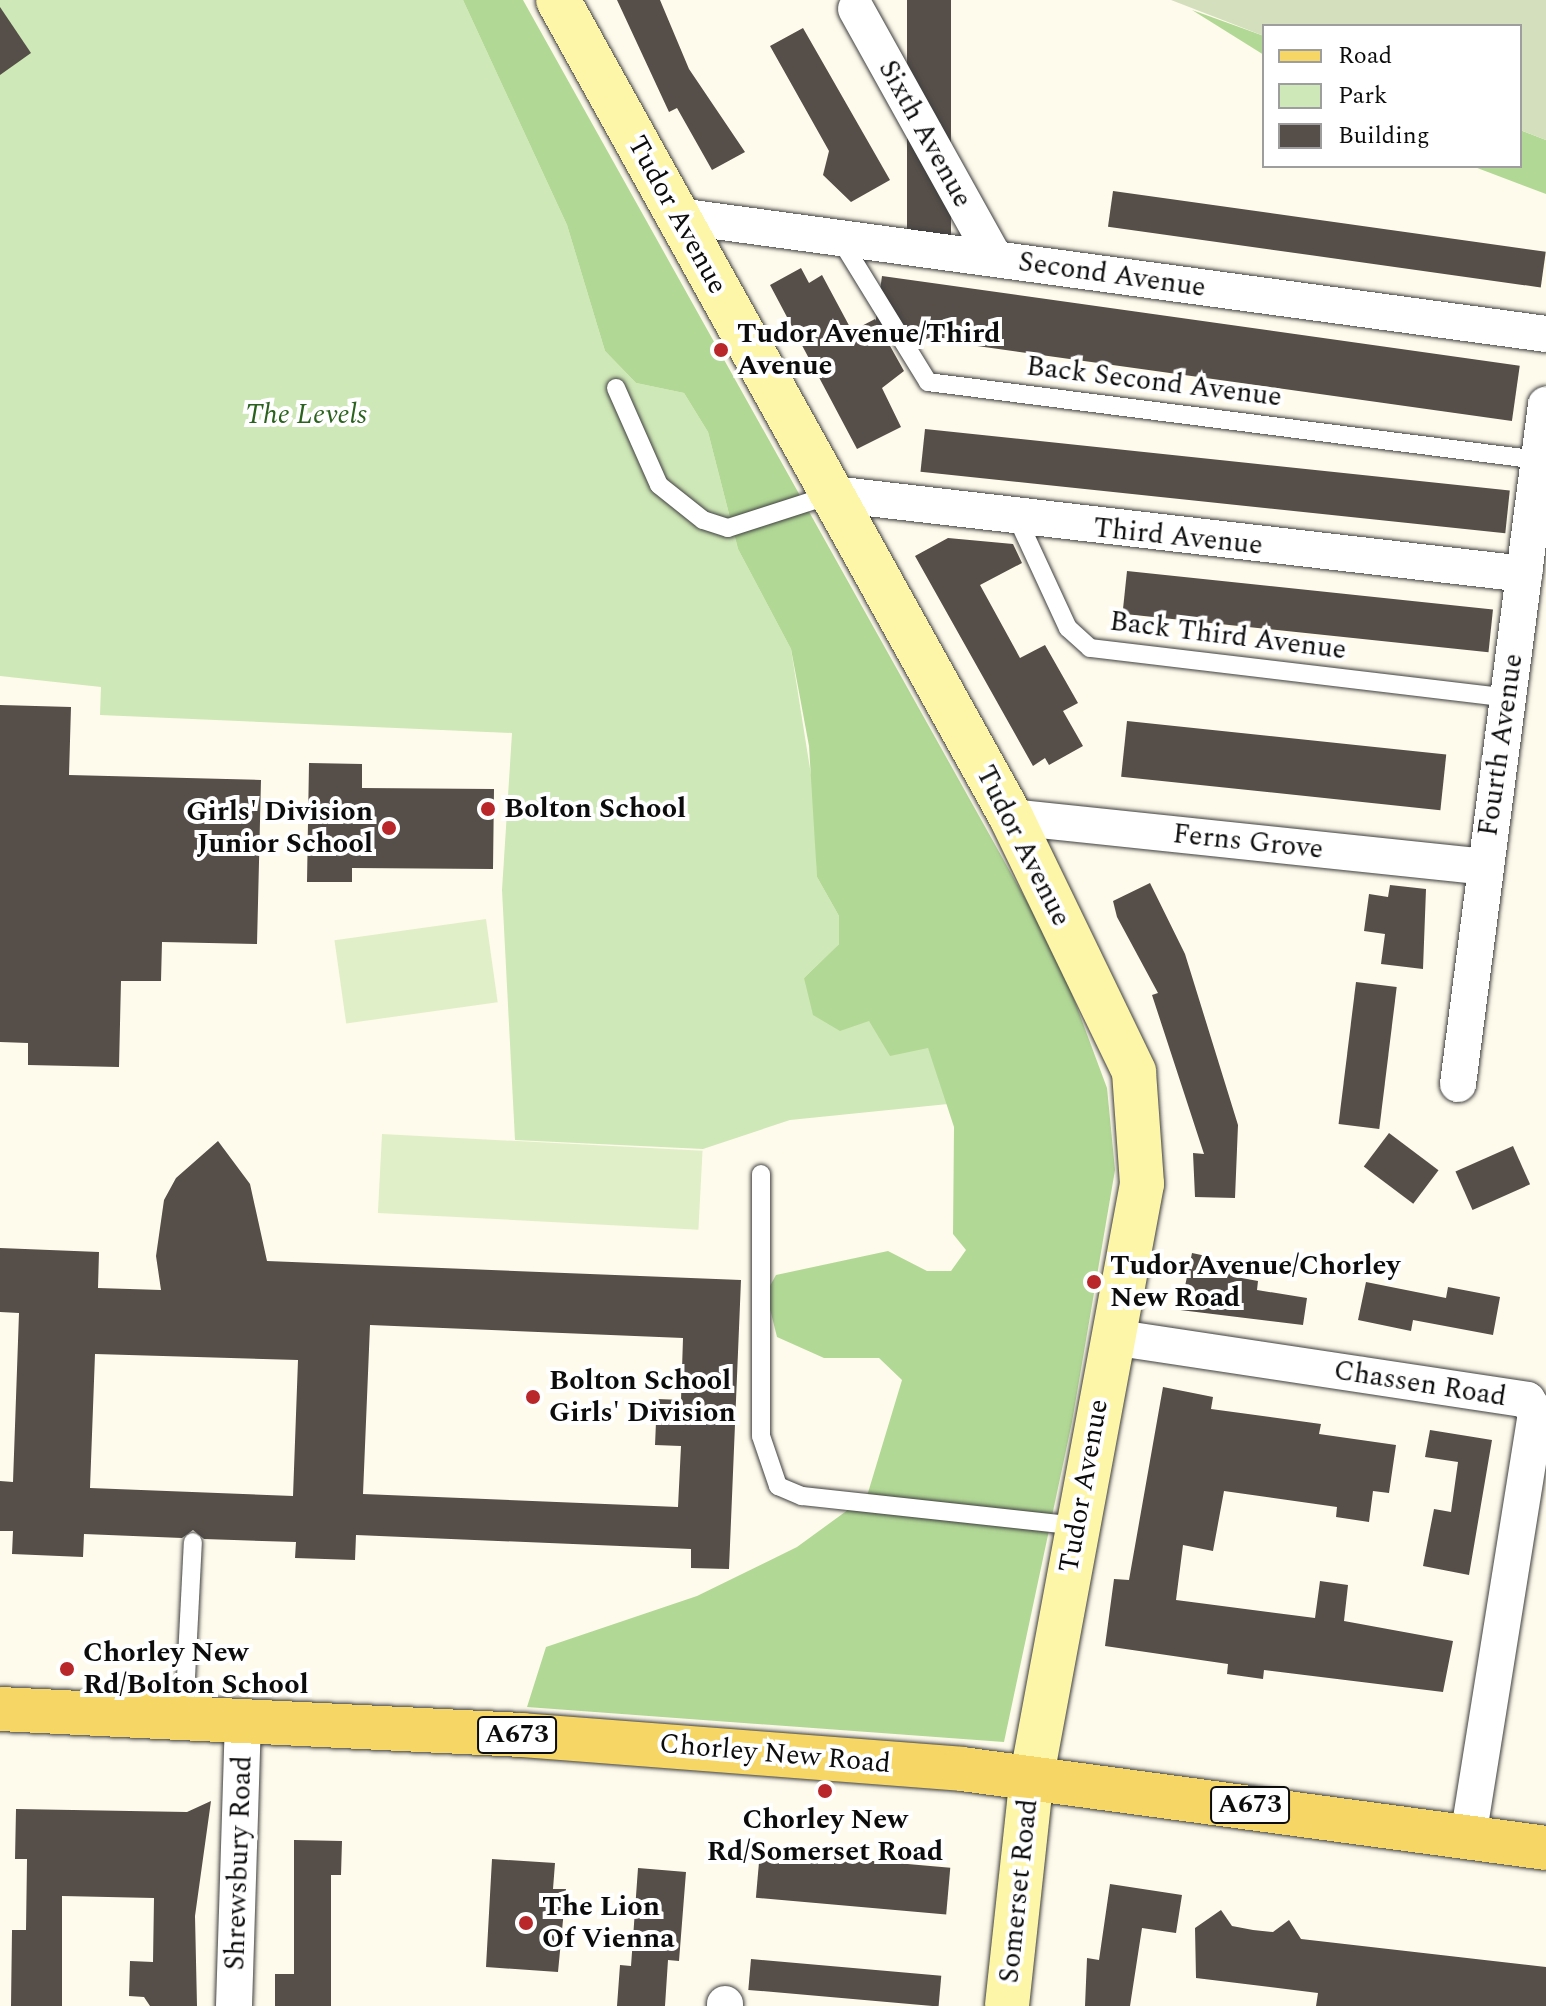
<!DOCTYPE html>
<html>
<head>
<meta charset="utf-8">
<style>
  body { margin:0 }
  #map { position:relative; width:1546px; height:2006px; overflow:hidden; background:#fffbec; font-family:Spectral,serif }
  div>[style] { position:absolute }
  .green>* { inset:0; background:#cfe8b7 }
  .forest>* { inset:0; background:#b2d896 }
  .cemetery>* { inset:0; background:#d4dfbe }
  .pitch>* { inset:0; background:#e1efc8; transform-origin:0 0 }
  .building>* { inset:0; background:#554e49; transform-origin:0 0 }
  .roads { filter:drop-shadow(0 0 2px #3f3f3f) drop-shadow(0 0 2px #3f3f3f) }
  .lane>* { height:18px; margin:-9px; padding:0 9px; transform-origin:9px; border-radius:9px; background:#fff }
  .street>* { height:36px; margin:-18px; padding:0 18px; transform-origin:18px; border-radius:18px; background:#fff }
  .secondary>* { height:44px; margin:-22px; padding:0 22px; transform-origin:22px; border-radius:22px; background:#fdf6a8 }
  .primary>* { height:44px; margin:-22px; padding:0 22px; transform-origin:22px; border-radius:22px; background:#f6d665 }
  .dots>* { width:22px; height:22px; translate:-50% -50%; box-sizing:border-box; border:4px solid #fff; border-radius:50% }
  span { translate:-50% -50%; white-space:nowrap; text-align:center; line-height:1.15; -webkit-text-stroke:8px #fff; paint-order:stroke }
  .shield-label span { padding:2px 6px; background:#fff; border:2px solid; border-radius:6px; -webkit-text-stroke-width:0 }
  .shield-label { font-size:26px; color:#0c0c0c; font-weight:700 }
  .street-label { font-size:28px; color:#0c0c0c }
  .poi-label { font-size:28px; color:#0c0c0c; font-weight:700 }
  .left { translate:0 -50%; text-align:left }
  .right { translate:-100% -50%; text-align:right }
  .park-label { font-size:28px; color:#2b621e; font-style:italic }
  .legend { position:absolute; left:1262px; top:24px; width:260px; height:144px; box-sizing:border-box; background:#fff; border:2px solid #9e9e9e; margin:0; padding:10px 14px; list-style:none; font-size:24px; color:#0c0c0c }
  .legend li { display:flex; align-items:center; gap:16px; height:40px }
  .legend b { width:40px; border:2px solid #9e9e9e }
</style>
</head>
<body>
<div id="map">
  <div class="green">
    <i style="clip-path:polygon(0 0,463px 0,567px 225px,605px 351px,636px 383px,684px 393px,708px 432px,738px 549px,791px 649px,815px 800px,817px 877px,839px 916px,839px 944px,804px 978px,869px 1021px,928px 1047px,948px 1104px,790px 1120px,703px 1149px,515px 1140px,502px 890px,512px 733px,100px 715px,101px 687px,0 676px)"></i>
  </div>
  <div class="forest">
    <i style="clip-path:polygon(463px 0,523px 0,1059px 959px,1107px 1088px,1115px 1170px,1072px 1422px,1004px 1742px,527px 1707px,546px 1647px,697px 1596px,797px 1547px,867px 1496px,902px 1380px,879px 1358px,824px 1358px,777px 1337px,766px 1293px,776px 1275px,888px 1251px,927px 1271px,951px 1271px,966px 1250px,953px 1234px,954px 1127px,928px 1048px,890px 1056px,869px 1021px,840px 1031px,813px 1015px,804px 978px,839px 944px,839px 916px,817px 877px,809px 746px,791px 649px,738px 549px,708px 432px,684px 393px,636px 383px,605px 351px,567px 225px)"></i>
    <i style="clip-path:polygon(1192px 10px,1264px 36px,1264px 55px)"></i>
    <i style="clip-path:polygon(1520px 130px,1546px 140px,1546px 194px,1472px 166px,1520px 166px)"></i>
  </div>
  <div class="cemetery">
    <i style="clip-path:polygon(1171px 0,1546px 0,1546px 140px,1520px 130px,1520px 26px,1264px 26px,1264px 36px)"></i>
  </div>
  <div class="pitch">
    <i style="left:486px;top:919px;width:84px;height:153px;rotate:82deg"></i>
    <i style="left:382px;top:1134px;width:321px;height:79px;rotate:3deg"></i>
  </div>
  <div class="building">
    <i style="clip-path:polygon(617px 0,660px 0,689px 69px,745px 152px,712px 170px,677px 108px,669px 112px)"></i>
    <i style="left:907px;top:0;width:44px;height:255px"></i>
    <i style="clip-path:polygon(0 7px,31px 53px,0 75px)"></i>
    <i style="clip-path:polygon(803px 28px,890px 180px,851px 202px,823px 175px,829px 151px,770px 46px)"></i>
    <i style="left:1113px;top:191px;width:437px;height:36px;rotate:8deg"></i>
    <i style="clip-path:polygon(801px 268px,809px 283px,822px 275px,852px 331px,875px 319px,904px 371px,882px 388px,901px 427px,857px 449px,770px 285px)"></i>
    <i style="left:882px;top:276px;width:644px;height:56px;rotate:8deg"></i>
    <i style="left:925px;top:429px;width:588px;height:43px;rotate:6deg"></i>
    <i style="clip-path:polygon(948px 538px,1013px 544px,1022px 563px,980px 585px,1020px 658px,1045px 645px,1078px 703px,1063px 711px,1083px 746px,1049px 765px,1045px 758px,1033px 766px,915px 556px)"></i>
    <i style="left:1127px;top:571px;width:368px;height:43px;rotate:6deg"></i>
    <i style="clip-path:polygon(0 705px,71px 707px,69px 775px,261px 780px,257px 944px,162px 942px,161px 981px,121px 981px,119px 1067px,28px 1065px,28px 1043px,0 1042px)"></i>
    <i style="left:1127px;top:721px;width:321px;height:56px;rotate:6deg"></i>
    <i style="clip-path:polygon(309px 763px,362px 764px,362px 788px,494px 789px,493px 869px,352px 868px,352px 882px,307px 882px)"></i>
    <i style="clip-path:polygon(1150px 883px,1185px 954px,1238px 1125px,1235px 1198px,1195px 1197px,1193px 1153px,1204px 1154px,1152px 995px,1158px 993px,1117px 917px,1113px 901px)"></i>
    <i style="clip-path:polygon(1390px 885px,1426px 889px,1423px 969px,1381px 964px,1385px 934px,1364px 931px,1369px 894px,1388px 897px)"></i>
    <i style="left:1356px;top:982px;width:41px;height:143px;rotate:7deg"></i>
    <i style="left:1389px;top:1133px;width:62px;height:42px;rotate:37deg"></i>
    <i style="clip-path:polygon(evenodd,218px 1141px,250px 1184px,267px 1261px,741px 1280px,729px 1569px,691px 1568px,691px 1549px,356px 1535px,355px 1560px,295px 1558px,296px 1542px,204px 1539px,193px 1530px,182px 1538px,84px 1534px,83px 1557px,12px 1554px,13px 1531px,0 1531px,0 1481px,13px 1482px,19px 1313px,0 1312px,0 1248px,99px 1252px,98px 1288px,161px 1290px,156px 1256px,164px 1200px,176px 1178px,218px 1141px,370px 1325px,683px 1338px,681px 1400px,657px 1399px,655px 1445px,681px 1446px,678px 1507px,363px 1494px,370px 1325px,218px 1141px,95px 1354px,298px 1360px,293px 1496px,90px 1488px,95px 1354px)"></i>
    <i style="left:1513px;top:1146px;width:42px;height:63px;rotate:66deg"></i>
    <i style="clip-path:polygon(1192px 1253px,1239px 1263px,1236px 1277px,1258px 1281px,1257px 1290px,1307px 1298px,1303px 1325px,1180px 1310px)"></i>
    <i style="clip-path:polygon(1366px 1282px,1446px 1298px,1448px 1287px,1500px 1297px,1493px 1335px,1413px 1320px,1411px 1331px,1358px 1320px)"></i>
    <i style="clip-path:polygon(1163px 1387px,1213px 1397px,1211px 1409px,1321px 1424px,1319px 1434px,1396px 1445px,1389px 1493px,1373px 1491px,1369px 1522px,1336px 1517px,1337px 1507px,1224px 1491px,1213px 1551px,1183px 1545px,1176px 1600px,1315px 1618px,1320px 1581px,1348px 1585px,1344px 1621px,1453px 1641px,1443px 1692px,1264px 1670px,1263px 1679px,1227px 1674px,1228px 1664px,1105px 1646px,1114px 1579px,1129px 1580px)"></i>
    <i style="clip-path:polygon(1430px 1430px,1492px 1440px,1469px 1575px,1423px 1566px,1434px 1509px,1451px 1512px,1458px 1462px,1425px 1457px)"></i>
    <i style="clip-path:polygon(211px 1801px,195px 1916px,197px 2006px,150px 2006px,144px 1997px,129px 1996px,130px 1961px,153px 1962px,154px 1898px,62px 1896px,62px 2006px,11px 2006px,12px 1930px,26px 1930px,27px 1859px,15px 1859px,16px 1809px,187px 1812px)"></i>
    <i style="clip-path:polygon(294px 1840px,342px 1841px,341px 1875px,331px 1875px,331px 2006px,275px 2006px,275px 1974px,294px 1974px)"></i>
    <i style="left:760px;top:1851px;width:191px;height:47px;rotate:5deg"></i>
    <i style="clip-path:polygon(492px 1859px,555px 1863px,553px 1889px,566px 1889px,558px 1972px,486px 1967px)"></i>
    <i style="clip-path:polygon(638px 1868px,686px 1872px,679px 1961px,668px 1960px,665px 2006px,617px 2006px,620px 1965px,631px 1966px)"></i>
    <i style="clip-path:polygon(1110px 1884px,1182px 1895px,1176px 1933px,1142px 1928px,1130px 2006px,1085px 2006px,1087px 1958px,1099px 1960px)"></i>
    <i style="clip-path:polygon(1221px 1910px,1232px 1926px,1253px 1930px,1273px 1932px,1289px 1920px,1301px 1939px,1546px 1967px,1546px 2006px,1316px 2006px,1318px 1993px,1196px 1978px,1195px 1928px)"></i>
    <i style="left:751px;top:1959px;width:191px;height:31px;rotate:5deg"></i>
  </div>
  <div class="roads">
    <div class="lane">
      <i style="left:840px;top:239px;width:168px;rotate:58.4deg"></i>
      <i style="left:928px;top:382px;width:616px;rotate:7.28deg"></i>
      <i style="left:616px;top:388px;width:106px;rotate:66.1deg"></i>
      <i style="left:659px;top:485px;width:56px;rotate:38.5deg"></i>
      <i style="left:703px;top:520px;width:26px;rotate:18deg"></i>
      <i style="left:728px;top:528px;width:110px;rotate:-17.9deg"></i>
      <i style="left:1018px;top:520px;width:119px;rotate:65.2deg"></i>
      <i style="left:1068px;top:628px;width:30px;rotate:42deg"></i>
      <i style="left:1090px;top:648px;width:420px;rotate:6.8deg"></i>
      <i style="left:761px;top:1174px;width:262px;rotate:90deg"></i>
      <i style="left:761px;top:1436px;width:53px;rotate:71.2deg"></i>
      <i style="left:778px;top:1486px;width:26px;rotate:23deg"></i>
      <i style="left:802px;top:1496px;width:277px;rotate:6.2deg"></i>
      <i style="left:184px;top:1717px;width:175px;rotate:-87.1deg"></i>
    </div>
    <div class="street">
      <i style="left:856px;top:9px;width:286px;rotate:60.9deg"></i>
      <i style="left:678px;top:216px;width:876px;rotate:7.74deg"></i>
      <i style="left:833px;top:494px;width:696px;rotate:6.6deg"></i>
      <i style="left:1011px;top:817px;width:476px;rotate:6deg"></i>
      <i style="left:1458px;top:1084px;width:685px;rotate:-82.62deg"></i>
      <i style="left:1112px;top:1337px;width:420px;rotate:8.6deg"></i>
      <i style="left:1527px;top:1400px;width:16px;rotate:55deg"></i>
      <i style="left:1536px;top:1413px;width:428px;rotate:99.1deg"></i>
      <i style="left:234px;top:2006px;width:286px;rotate:-88.2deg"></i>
      <i style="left:725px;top:2006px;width:2px;rotate:-90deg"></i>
    </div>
    <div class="secondary">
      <i style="left:558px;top:0;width:934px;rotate:60.99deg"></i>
      <i style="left:1011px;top:817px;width:283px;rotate:64.2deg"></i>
      <i style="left:1134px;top:1072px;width:112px;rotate:85.9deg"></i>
      <i style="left:1142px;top:1184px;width:601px;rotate:100.54deg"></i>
      <i style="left:1032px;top:1775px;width:232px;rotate:96.2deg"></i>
    </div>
    <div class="primary">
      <i style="left:0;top:1709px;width:523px;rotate:2.85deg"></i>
      <i style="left:522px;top:1735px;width:441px;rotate:4.4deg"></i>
      <i style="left:962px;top:1769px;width:589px;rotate:7.7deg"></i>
    </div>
  </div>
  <div class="dots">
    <i style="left:721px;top:350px;background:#b9272a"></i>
    <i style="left:488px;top:809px;background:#b9272a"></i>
    <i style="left:389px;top:828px;background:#b9272a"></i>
    <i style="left:1094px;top:1282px;background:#b9272a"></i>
    <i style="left:533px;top:1397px;background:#b9272a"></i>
    <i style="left:67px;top:1669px;background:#b9272a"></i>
    <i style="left:825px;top:1791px;background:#b9272a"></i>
    <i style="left:526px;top:1923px;background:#b9272a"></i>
  </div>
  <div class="shield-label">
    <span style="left:517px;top:1735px">A673</span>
    <span style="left:1250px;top:1805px">A673</span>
  </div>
  <div class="street-label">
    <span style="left:925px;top:134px;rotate:61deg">Sixth Avenue</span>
    <span style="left:677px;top:215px;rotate:61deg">Tudor Avenue</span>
    <span style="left:1112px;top:275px;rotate:8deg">Second Avenue</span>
    <span style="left:1154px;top:382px;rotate:7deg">Back Second Avenue</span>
    <span style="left:1178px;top:537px;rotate:6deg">Third Avenue</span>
    <span style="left:1228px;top:636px;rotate:7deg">Back Third Avenue</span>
    <span style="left:1501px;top:745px;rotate:-82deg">Fourth Avenue</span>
    <span style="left:1248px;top:842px;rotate:6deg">Ferns Grove</span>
    <span style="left:1023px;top:846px;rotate:63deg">Tudor Avenue</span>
    <span style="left:1420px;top:1384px;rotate:9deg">Chassen Road</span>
    <span style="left:1084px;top:1486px;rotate:-80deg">Tudor Avenue</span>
    <span style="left:775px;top:1754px;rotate:5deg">Chorley New Road</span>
    <span style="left:239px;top:1863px;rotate:-88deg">Shrewsbury Road</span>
    <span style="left:1019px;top:1891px;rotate:-84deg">Somerset Road</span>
  </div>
  <div class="poi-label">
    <span class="left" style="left:737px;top:350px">Tudor Avenue/Third<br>Avenue</span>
    <span class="left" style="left:504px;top:809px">Bolton School</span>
    <span class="right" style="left:373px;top:828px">Girls' Division<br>Junior School</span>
    <span class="left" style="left:1110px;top:1282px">Tudor Avenue/Chorley<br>New Road</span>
    <span class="left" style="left:549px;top:1397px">Bolton School<br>Girls' Division</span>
    <span class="left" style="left:83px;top:1669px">Chorley New<br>Rd/Bolton School</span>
    <span style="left:825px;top:1836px">Chorley New<br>Rd/Somerset Road</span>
    <span class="left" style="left:542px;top:1923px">The Lion<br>Of Vienna</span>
  </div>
  <div class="park-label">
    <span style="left:306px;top:415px">The Levels</span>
  </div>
  <ul class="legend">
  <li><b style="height:10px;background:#f6d665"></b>Road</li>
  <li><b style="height:22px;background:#cfe8b7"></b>Park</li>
  <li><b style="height:22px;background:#554e49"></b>Building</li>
  </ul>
</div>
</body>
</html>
